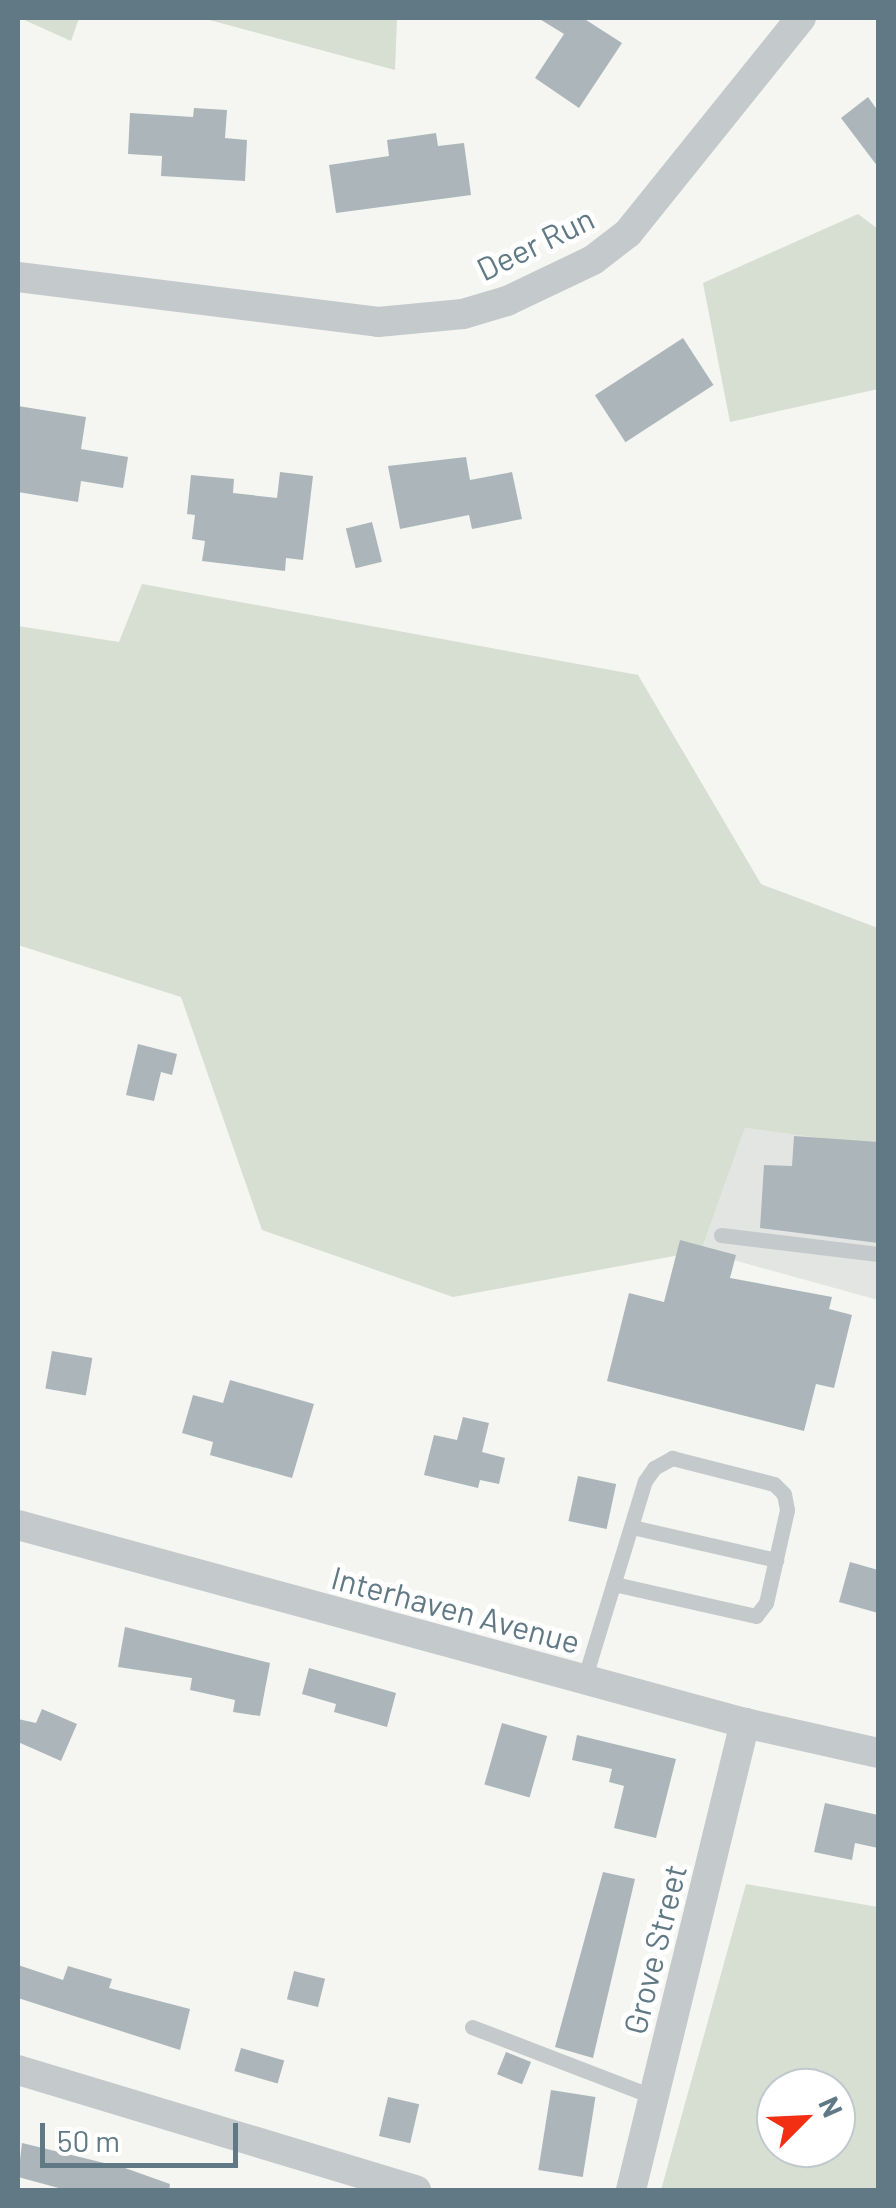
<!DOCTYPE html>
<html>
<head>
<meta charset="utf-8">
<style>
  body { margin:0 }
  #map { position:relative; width:896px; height:2208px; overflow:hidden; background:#f5f5f1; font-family:Barlow,sans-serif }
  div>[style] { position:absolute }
  .built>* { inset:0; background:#e3e5e2 }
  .green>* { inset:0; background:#d7ded2 }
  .building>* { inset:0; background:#acb6ba; transform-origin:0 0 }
  .service>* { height:15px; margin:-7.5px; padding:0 7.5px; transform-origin:7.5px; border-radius:7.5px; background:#c4c9cb }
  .minor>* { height:30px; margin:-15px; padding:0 15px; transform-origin:15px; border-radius:15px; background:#c4c9cb }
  span { translate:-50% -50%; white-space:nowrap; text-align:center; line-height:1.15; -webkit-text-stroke:10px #fff; paint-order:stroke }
  .street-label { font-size:32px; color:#617985 }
  .frame { position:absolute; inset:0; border:20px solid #617985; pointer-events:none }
  .north { position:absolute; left:756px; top:2068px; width:100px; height:100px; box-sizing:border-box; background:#fff; border:2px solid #c0c9ce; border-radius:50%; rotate:66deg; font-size:28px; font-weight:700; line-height:40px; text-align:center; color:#617985 }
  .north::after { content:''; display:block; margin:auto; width:35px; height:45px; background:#f32f13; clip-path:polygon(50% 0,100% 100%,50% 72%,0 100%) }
  .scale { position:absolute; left:40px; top:2123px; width:198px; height:45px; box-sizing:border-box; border:5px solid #617985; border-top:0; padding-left:12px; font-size:30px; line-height:35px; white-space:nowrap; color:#617985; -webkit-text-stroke:8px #fff; paint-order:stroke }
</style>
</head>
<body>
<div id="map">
  <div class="built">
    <i style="clip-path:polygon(745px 1128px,878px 1146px,878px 1300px,701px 1251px)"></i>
  </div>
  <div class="green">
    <i style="clip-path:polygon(20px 18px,79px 18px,71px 41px)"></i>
    <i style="clip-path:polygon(202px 18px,397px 18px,395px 70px)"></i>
    <i style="clip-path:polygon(858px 214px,878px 229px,878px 389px,730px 422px,703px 283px)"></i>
    <i style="clip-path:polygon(142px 584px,638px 675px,761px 884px,878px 928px,878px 1146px,745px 1128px,701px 1251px,453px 1297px,262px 1230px,181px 997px,18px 945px,18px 626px,119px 642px)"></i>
    <i style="clip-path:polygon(evenodd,746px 1884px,878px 1907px,878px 2190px,661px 2190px,746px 1884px,836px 2088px,836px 2148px,776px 2148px,776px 2088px,836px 2088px)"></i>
  </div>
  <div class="building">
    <i style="clip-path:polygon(538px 18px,583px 18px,622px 43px,579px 108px,535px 78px,564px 34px)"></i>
    <i style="clip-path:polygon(868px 97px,878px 111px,878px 167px,841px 118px)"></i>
    <i style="clip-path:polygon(194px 108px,227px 110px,225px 138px,247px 140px,245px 181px,161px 176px,162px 156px,128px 154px,130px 113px,193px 117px)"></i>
    <i style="clip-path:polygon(436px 133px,438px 146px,464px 143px,471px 195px,336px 213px,329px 165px,389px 156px,387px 140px)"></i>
    <i style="left:683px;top:338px;width:56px;height:105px;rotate:57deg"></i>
    <i style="clip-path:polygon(18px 406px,86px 417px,81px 449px,128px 457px,123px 488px,81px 481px,78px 502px,18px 492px)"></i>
    <i style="clip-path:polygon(466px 457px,470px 480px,512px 472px,522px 519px,472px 529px,469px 515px,400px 529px,388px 466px)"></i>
    <i style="clip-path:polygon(280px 472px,313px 476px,303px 560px,286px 558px,285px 571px,202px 561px,205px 541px,192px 539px,195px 515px,187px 514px,191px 475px,234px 479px,233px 493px,277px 498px)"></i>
    <i style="left:372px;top:522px;width:41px;height:27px;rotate:76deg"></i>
    <i style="clip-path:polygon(138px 1044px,177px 1054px,172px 1075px,161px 1072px,154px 1101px,126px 1095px)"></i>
    <i style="clip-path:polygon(794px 1136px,878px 1142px,878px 1243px,760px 1228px,764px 1165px,792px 1166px)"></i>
    <i style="clip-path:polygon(680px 1240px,736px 1255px,730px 1278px,832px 1297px,829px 1309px,852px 1315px,834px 1388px,816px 1384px,804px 1431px,607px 1381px,629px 1293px,664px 1302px)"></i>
    <i style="left:52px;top:1351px;width:41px;height:38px;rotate:10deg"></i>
    <i style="clip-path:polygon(230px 1380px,314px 1404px,292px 1478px,210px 1455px,213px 1442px,182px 1433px,193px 1395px,223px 1403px)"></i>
    <i style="clip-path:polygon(463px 1417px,489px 1423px,482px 1452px,505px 1458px,499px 1484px,480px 1480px,478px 1488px,424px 1475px,434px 1435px,457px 1440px)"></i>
    <i style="left:578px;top:1476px;width:39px;height:46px;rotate:12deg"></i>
    <i style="clip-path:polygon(850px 1562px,878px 1570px,878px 1613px,839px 1602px)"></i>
    <i style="clip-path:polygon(125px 1627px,270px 1663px,260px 1716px,233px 1712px,235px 1700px,190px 1690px,192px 1678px,118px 1667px)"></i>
    <i style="clip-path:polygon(309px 1668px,396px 1693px,387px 1727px,334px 1712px,336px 1704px,302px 1694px)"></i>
    <i style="clip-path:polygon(42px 1709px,77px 1724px,61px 1761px,18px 1742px,18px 1719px,36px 1723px)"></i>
    <i style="left:502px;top:1723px;width:47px;height:64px;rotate:16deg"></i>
    <i style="clip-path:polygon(577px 1735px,676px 1759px,656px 1838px,614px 1828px,624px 1786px,609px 1782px,612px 1769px,572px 1760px)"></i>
    <i style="clip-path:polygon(825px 1803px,878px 1815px,878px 1848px,855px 1843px,852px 1860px,814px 1852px)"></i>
    <i style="clip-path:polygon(603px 1872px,635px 1879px,593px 2058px,555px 2047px)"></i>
    <i style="clip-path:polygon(18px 1965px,63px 1980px,68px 1966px,112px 1979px,109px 1988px,190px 2009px,180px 2050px,18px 1998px)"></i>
    <i style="left:294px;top:1971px;width:32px;height:29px;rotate:14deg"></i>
    <i style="left:241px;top:2048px;width:45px;height:24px;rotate:16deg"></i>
    <i style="left:506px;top:2052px;width:27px;height:24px;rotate:22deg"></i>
    <i style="left:551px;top:2090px;width:45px;height:81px;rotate:9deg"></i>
    <i style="left:388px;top:2097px;width:32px;height:40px;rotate:13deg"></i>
    <i style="clip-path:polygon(22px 2143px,125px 2168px,170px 2184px,169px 2190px,66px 2190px,18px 2177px)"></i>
  </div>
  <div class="service">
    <i style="left:721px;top:1235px;width:158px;rotate:6.9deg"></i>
    <i style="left:632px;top:1527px;width:148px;rotate:12.9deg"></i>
    <i style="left:584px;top:1680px;width:208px;rotate:-73deg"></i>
    <i style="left:645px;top:1481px;width:16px;rotate:-55deg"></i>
    <i style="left:654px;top:1468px;width:21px;rotate:-29deg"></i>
    <i style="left:672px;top:1458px;width:105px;rotate:14.3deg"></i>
    <i style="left:774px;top:1484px;width:14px;rotate:45deg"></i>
    <i style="left:784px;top:1494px;width:16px;rotate:79deg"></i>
    <i style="left:787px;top:1510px;width:95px;rotate:102.7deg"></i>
    <i style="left:766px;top:1603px;width:16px;rotate:128deg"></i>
    <i style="left:756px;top:1616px;width:146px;rotate:-167.3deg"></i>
    <i style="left:472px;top:2027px;width:195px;rotate:21deg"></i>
  </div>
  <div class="minor">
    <i style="left:18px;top:277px;width:363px;rotate:7.1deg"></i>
    <i style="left:378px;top:322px;width:85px;rotate:-5.4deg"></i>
    <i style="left:463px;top:314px;width:46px;rotate:-16.5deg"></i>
    <i style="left:507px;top:301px;width:95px;rotate:-25.5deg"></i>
    <i style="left:593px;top:260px;width:44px;rotate:-37.6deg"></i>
    <i style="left:628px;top:233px;width:276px;rotate:-51.2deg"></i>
    <i style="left:18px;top:1525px;width:753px;rotate:15.24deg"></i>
    <i style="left:745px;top:1723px;width:136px;rotate:12.7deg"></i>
    <i style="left:18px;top:2070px;width:416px;rotate:16.8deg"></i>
    <i style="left:631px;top:2190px;width:481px;rotate:-76.3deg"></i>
  </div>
  <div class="street-label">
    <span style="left:535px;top:243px;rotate:-26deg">Deer Run</span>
    <span style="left:456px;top:1609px;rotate:15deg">Interhaven Avenue</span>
    <span style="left:654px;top:1949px;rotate:-76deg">Grove Street</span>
  </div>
  <div class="frame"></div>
  <div class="north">N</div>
  <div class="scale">50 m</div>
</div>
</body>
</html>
